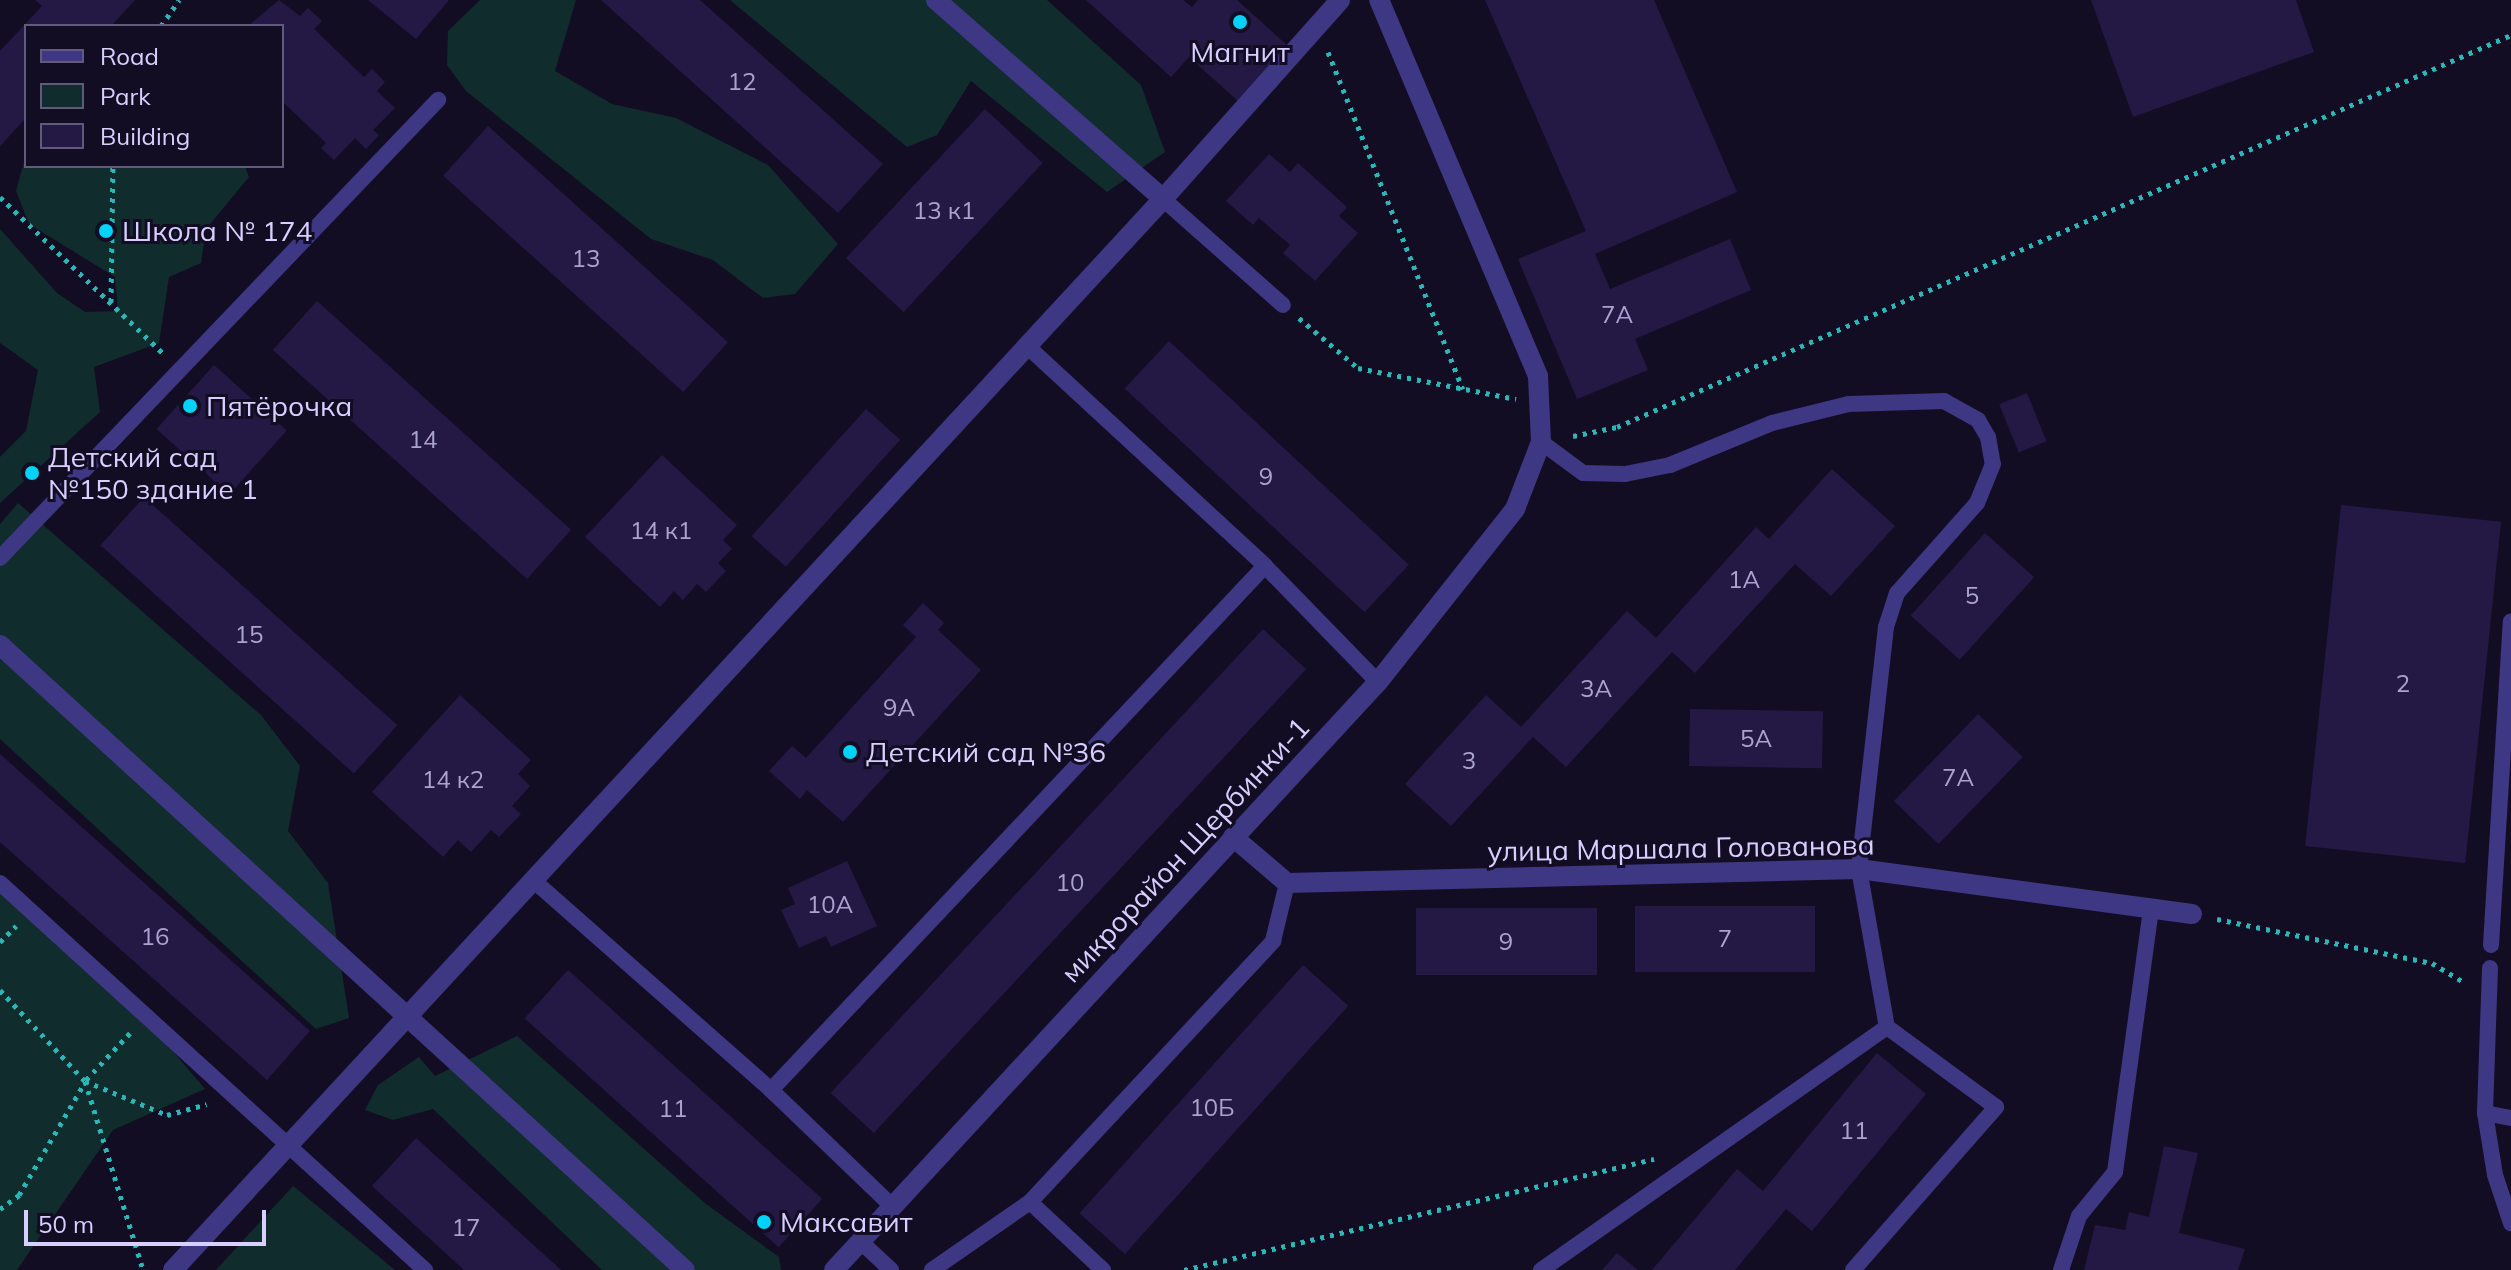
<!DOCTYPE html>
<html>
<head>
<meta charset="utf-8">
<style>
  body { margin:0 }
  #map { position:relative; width:2511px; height:1270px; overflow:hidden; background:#120d23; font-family:Mulish,sans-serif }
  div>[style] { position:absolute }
  .green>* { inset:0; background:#102c2d }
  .building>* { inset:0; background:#241944; transform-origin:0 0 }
  .path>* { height:5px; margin-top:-2.5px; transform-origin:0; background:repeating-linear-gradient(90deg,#2bb7b7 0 4px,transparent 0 10px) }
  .lane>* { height:16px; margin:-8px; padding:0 8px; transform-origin:8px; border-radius:8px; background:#3e3783 }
  .street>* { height:20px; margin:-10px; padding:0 10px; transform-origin:10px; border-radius:10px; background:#3e3783 }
  .dots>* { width:22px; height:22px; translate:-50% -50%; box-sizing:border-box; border:4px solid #120d23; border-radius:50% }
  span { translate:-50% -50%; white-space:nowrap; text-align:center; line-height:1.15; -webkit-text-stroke:6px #120d23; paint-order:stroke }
  .number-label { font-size:24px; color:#aaa2d0 }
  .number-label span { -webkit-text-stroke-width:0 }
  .poi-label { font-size:28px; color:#d7cfff }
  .left { translate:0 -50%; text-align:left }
  .street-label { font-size:28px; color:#d7cfff }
  .legend { position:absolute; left:24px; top:24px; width:260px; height:144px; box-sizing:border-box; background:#120d23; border:2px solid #615b7b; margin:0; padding:10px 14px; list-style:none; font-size:24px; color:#d7cfff }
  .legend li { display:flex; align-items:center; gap:16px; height:40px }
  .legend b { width:40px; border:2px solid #615b7b }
  .scale { position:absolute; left:24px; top:1210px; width:242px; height:36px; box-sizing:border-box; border:4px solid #d7cfff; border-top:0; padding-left:10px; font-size:24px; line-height:28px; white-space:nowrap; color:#d7cfff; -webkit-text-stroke:6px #120d23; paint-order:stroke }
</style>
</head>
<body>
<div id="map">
  <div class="green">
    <i style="clip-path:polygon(480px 0,576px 0,555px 71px,612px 104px,676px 118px,768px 165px,838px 244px,795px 294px,763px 298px,713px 260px,651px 239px,466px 91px,447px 65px,448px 31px)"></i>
    <i style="clip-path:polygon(730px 0,1047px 0,1141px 85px,1165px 152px,1107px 192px,971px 81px,937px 135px,907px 147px)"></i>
    <i style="clip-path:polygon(25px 158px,26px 166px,245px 166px,249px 177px,206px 229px,201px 263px,169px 277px,159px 343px,94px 367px,100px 412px,0 503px,0 457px,26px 431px,38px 370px,0 343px,0 229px,57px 293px,85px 312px,118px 311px,115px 277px,29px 224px,16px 191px)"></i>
    <i style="clip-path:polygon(18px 503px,261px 715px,300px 766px,288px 831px,328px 883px,349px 1018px,316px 1029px,0 739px,0 524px)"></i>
    <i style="clip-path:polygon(0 880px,144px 1017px,205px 1089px,113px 1130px,17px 1270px,0 1270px)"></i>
    <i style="clip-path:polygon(517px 1036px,706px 1204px,779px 1257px,781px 1270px,602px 1270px,433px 1109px,393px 1120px,365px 1110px,378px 1085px,419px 1057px,435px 1076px)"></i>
    <i style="clip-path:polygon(293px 1186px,395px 1270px,216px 1270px)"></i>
  </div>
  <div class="building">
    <i style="clip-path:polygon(35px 0,135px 0,111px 26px,26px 26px,26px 118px,0 146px,0 51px,42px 6px)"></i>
    <i style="clip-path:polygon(279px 0,300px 16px,308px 8px,322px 21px,314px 29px,364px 77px,372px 69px,385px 82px,377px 91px,395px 108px,373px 130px,379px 135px,366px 149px,355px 138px,334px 160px,321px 148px,326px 143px,282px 101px,282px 26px,248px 26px)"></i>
    <i style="clip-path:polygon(368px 0,449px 0,416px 39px)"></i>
    <i style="clip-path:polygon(601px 0,700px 0,883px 164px,838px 213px)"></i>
    <i style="clip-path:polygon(1086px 0,1183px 0,1192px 7px,1198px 0,1237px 0,1288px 46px,1238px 101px,1189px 57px,1171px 77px)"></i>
    <i style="clip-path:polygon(1485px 0,1654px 0,1737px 192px,1595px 254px,1610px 289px,1730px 239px,1751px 290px,1635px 339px,1648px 370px,1577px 399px,1518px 259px,1586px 231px)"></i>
    <i style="clip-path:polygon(2091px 0,2296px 0,2314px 52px,2133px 117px)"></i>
    <i style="left:985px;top:109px;width:79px;height:204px;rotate:43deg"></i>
    <i style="left:488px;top:126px;width:323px;height:67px;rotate:42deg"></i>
    <i style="clip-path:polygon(1269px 154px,1290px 172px,1298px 163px,1347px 207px,1339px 216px,1358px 233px,1315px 281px,1283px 253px,1290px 245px,1259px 218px,1253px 225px,1226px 201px)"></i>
    <i style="left:317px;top:301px;width:342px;height:66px;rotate:42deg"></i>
    <i style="left:1169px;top:341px;width:328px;height:65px;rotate:43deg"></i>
    <i style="left:214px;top:365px;width:98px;height:86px;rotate:42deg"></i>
    <i style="left:2027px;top:393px;width:52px;height:30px;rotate:68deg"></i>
    <i style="left:866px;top:409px;width:46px;height:171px;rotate:42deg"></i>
    <i style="clip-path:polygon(662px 455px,737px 525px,723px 540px,732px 549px,718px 563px,726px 571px,706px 592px,697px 584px,683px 600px,674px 591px,660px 607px,585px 537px)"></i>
    <i style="clip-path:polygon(1832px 469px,1895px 526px,1831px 596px,1795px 564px,1695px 673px,1672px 652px,1566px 767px,1533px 737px,1451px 826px,1405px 784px,1486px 695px,1521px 727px,1627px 611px,1656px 638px,1756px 527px,1769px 539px)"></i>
    <i style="left:144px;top:497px;width:341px;height:65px;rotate:42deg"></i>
    <i style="left:2341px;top:505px;width:161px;height:343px;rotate:6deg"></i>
    <i style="left:1985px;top:533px;width:66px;height:111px;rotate:42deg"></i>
    <i style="clip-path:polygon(923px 603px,944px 623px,938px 630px,981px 670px,843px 822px,807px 790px,800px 799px,769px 771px,792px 746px,806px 758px,916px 637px,903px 625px)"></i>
    <i style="left:1263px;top:629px;width:59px;height:634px;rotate:43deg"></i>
    <i style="clip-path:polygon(460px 695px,531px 760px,518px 774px,530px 786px,512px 806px,521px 814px,499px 837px,491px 830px,471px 852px,458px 840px,443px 857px,372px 792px)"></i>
    <i style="left:1690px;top:709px;width:133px;height:57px;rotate:1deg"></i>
    <i style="left:1978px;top:714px;width:62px;height:121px;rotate:44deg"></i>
    <i style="clip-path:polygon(0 754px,310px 1031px,267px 1080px,0 842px)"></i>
    <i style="clip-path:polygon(847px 861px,877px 926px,831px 947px,826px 936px,799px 948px,781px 910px,795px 904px,788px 888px)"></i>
    <i style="left:1635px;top:906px;width:180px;height:66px"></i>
    <i style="left:1416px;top:908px;width:181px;height:67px"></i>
    <i style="left:1303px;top:965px;width:61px;height:334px;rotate:42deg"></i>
    <i style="left:568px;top:970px;width:342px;height:65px;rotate:42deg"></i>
    <i style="clip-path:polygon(1877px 1053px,1926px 1094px,1812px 1231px,1786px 1209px,1735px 1270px,1652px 1270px,1737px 1169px,1763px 1191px)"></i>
    <i style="clip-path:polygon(416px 1138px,561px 1270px,464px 1270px,372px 1186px)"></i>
    <i style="clip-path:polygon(2164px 1146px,2198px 1153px,2179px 1233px,2245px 1249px,2238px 1270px,2084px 1270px,2095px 1225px,2125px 1230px,2129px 1212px,2149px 1217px)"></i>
    <i style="clip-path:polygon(1617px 1253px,1638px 1270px,1602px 1270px)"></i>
  </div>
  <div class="path">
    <i style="left:161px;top:26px;width:32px;rotate:-55deg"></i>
    <i style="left:1328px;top:52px;width:363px;rotate:68.2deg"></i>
    <i style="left:0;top:197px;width:227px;rotate:43.8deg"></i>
    <i style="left:111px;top:302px;width:136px;rotate:-89.2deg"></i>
    <i style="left:1299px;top:318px;width:77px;rotate:40.3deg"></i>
    <i style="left:1358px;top:368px;width:161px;rotate:11.1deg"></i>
    <i style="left:1573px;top:436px;width:45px;rotate:-11.6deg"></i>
    <i style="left:1617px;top:427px;width:976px;rotate:-23.68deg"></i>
    <i style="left:2217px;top:919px;width:219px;rotate:11.6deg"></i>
    <i style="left:2432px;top:963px;width:39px;rotate:31deg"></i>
    <i style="left:0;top:942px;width:23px;rotate:-45deg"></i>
    <i style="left:0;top:990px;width:125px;rotate:47deg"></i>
    <i style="left:85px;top:1081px;width:89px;rotate:22.5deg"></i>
    <i style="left:167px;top:1115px;width:41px;rotate:-15.4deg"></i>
    <i style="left:130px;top:1033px;width:66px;rotate:133.2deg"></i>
    <i style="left:85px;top:1081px;width:198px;rotate:72.9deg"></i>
    <i style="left:0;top:1209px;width:24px;rotate:-36deg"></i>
    <i style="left:19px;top:1195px;width:131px;rotate:-59.7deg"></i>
    <i style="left:1184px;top:1270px;width:483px;rotate:-13.3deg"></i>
  </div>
  <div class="lane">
    <i style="left:1163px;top:199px;width:160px;rotate:41.5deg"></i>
    <i style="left:1027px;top:346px;width:324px;rotate:42.7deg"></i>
    <i style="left:1265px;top:566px;width:162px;rotate:45.8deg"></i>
    <i style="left:1541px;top:442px;width:52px;rotate:36.4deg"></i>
    <i style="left:1583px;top:473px;width:42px;rotate:1.4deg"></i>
    <i style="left:1625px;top:474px;width:46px;rotate:-11.3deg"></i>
    <i style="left:1670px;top:465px;width:110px;rotate:-22.4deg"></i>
    <i style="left:1772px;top:423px;width:79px;rotate:-13.9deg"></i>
    <i style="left:1849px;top:404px;width:95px;rotate:-1.8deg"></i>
    <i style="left:1944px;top:401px;width:39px;rotate:29deg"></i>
    <i style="left:1978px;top:420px;width:20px;rotate:60deg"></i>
    <i style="left:1988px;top:437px;width:27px;rotate:80deg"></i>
    <i style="left:1993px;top:464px;width:42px;rotate:112.3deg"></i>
    <i style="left:1977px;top:503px;width:120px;rotate:131.6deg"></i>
    <i style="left:1897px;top:593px;width:36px;rotate:108deg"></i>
    <i style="left:1886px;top:627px;width:244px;rotate:96.4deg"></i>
    <i style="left:1859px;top:869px;width:160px;rotate:80deg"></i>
    <i style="left:1887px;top:1027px;width:423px;rotate:144.9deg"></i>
    <i style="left:0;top:558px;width:634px;rotate:-46.28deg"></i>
    <i style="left:533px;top:880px;width:317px;rotate:41.4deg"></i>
    <i style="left:771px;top:1090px;width:169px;rotate:43.8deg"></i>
    <i style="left:0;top:883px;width:575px;rotate:42.32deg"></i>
    <i style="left:2491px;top:945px;width:324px;rotate:-86.5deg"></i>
    <i style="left:2490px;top:968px;width:145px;rotate:92deg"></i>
    <i style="left:2485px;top:1113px;width:63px;rotate:80.8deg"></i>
    <i style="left:2495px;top:1175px;width:51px;rotate:71.6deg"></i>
    <i style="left:771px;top:1090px;width:720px;rotate:-46.69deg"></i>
    <i style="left:2485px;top:1113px;width:26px;rotate:11deg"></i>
    <i style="left:1030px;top:1202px;width:100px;rotate:43deg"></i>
    <i style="left:861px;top:1242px;width:41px;rotate:43deg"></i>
    <i style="left:932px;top:1270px;width:119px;rotate:-34.8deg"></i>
    <i style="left:1030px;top:1202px;width:357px;rotate:-47deg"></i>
    <i style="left:1273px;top:941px;width:60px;rotate:-76.4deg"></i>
    <i style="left:1853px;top:1270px;width:217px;rotate:-48.7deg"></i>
    <i style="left:1996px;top:1107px;width:135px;rotate:-143.7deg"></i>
    <i style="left:2061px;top:1270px;width:57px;rotate:-71.6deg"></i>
    <i style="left:2079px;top:1216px;width:57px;rotate:-50.7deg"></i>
    <i style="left:2115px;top:1172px;width:266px;rotate:-82.2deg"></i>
  </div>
  <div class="street">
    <i style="left:936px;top:0;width:302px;rotate:41.2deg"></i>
    <i style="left:0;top:645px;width:927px;rotate:42.38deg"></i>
    <i style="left:1233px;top:837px;width:71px;rotate:40.4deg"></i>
    <i style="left:1287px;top:883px;width:572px;rotate:-1.4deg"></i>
    <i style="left:1859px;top:869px;width:336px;rotate:7.7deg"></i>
    <i style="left:173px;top:1270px;width:1458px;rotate:-47.25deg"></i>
    <i style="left:1163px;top:199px;width:266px;rotate:-48.3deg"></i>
    <i style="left:834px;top:1270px;width:801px;rotate:-47.23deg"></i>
    <i style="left:1378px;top:682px;width:221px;rotate:-51.6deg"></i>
    <i style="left:1515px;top:509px;width:72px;rotate:-68.8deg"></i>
    <i style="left:1541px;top:442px;width:66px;rotate:-92.6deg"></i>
    <i style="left:1538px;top:376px;width:408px;rotate:-112.9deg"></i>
  </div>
  <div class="dots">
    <i style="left:1240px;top:22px;background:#00d2fa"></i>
    <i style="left:106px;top:231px;background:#00d2fa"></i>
    <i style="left:190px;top:406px;background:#00d2fa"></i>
    <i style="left:32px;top:473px;background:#00d2fa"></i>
    <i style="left:850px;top:752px;background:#00d2fa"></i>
    <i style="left:764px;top:1222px;background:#00d2fa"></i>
  </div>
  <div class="number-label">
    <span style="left:742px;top:82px">12</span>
    <span style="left:944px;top:211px">13 к1</span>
    <span style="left:586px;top:259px">13</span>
    <span style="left:1617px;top:315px">7А</span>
    <span style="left:423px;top:440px">14</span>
    <span style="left:1266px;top:477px">9</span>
    <span style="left:661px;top:531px">14 к1</span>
    <span style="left:1744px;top:580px">1А</span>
    <span style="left:1972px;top:596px">5</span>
    <span style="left:249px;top:635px">15</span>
    <span style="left:2403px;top:684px">2</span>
    <span style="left:1596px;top:689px">3А</span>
    <span style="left:899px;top:708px">9А</span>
    <span style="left:1756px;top:739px">5А</span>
    <span style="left:1469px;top:761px">3</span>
    <span style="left:1958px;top:778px">7А</span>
    <span style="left:453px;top:780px">14 к2</span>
    <span style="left:1070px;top:883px">10</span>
    <span style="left:830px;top:905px">10А</span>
    <span style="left:155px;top:937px">16</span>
    <span style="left:1725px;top:939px">7</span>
    <span style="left:1506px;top:942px">9</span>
    <span style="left:1212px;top:1108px">10Б</span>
    <span style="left:673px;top:1109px">11</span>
    <span style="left:1854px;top:1131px">11</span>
    <span style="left:466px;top:1228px">17</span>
  </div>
  <div class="poi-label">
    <span style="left:1240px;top:52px">Магнит</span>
    <span class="left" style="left:122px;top:231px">Школа № 174</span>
    <span class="left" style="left:206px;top:406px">Пятёрочка</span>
    <span class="left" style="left:48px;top:473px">Детский сад<br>№150 здание 1</span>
    <span class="left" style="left:866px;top:752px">Детский сад №36</span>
    <span class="left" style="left:780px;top:1222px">Максавит</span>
  </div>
  <div class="street-label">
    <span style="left:1681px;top:848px;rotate:-1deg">улица Маршала Голованова</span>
    <span style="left:1185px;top:850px;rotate:-47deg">микрорайон Щербинки-1</span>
  </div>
  <ul class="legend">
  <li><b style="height:10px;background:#3e3783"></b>Road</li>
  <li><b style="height:22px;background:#102c2d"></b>Park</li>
  <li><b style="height:22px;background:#241944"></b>Building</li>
  </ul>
  <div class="scale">50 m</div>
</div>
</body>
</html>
